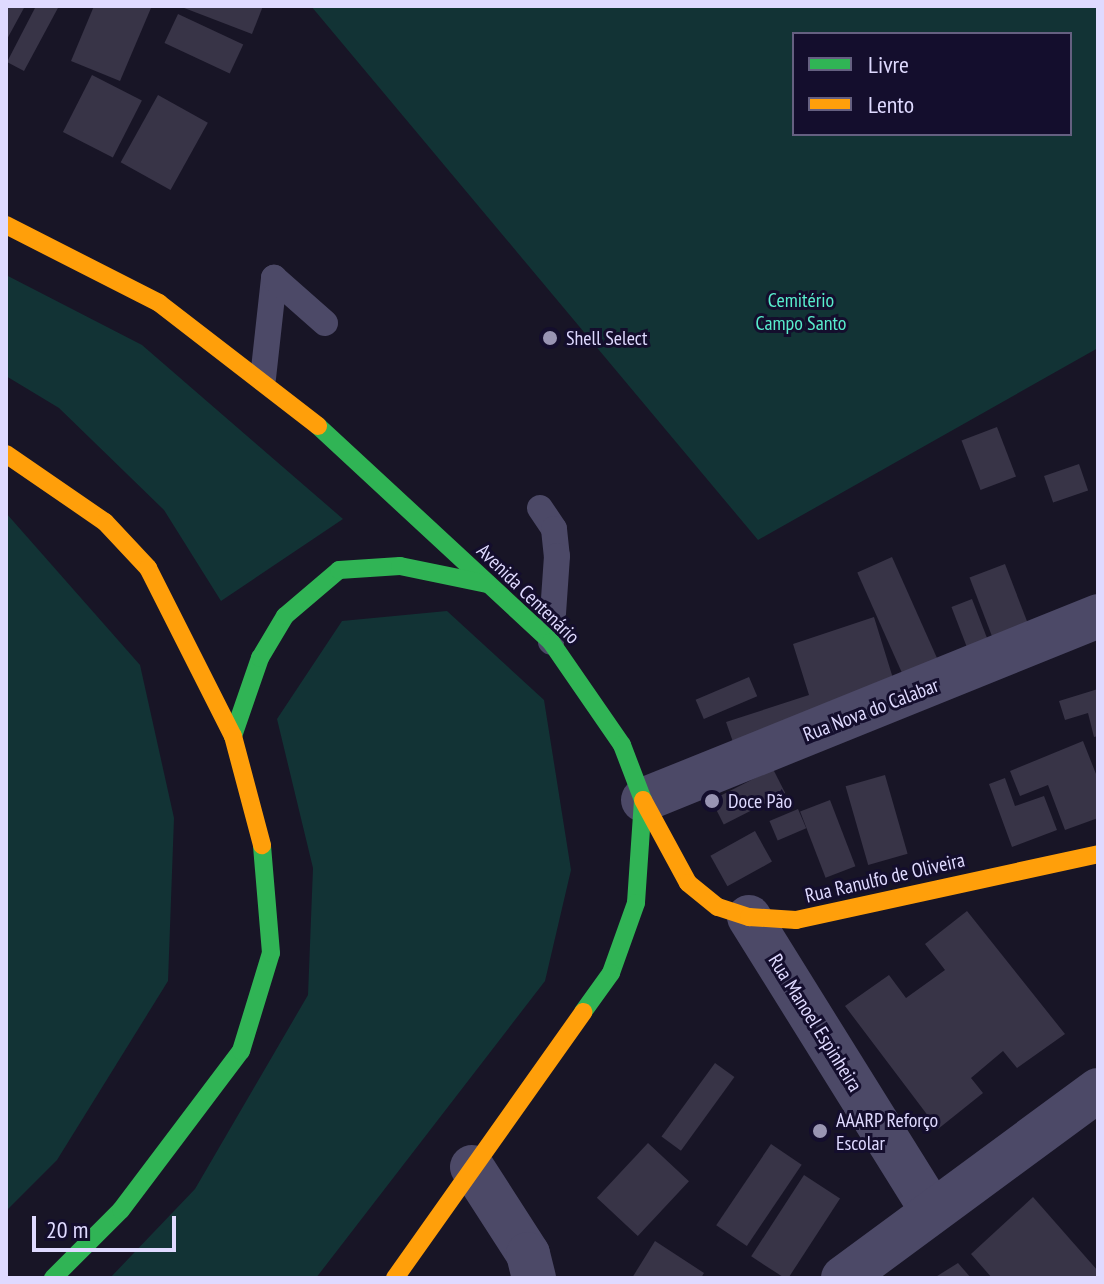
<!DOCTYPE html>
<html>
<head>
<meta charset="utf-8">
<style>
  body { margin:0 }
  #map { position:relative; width:1104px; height:1284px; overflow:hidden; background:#181526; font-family:"PT Sans Narrow",sans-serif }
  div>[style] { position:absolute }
  .green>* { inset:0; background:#123335 }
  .building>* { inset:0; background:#383447; transform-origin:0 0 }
  .lane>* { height:26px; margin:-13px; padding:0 13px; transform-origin:13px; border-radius:13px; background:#4c4967 }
  .street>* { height:44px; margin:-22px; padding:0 22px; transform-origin:22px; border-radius:22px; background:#4c4967 }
  .fast>* { height:18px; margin:-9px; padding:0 9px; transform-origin:9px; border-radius:9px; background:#30b455 }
  .slow>* { height:18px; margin:-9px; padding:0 9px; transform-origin:9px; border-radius:9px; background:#ff9f0a }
  .dots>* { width:22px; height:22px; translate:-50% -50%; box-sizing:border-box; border:4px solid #140e2d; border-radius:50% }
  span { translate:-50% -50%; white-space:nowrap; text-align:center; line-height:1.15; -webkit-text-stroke:6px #140e2d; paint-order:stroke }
  .park-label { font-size:20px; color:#58edcc }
  .poi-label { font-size:20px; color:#dfdaff }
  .left { translate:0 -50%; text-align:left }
  .street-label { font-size:20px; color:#dfdaff }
  .frame { position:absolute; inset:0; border:8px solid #dfdaff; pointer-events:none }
  .legend { position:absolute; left:792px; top:32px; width:280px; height:104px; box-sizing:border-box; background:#140e2d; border:2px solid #656081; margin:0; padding:10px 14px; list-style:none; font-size:24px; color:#dfdaff }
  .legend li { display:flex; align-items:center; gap:16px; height:40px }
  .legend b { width:40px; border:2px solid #656081 }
  .scale { position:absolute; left:32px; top:1216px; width:144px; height:36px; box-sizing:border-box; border:4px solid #dfdaff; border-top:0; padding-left:10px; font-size:24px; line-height:28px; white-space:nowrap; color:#dfdaff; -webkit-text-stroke:6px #140e2d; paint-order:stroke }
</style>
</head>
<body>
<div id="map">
  <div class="green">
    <i style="clip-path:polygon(evenodd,311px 6px,1098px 6px,1098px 348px,758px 540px,311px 6px,794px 34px,1070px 34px,1070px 134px,794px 134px,794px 34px)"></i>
    <i style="clip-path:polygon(6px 275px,142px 345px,343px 519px,221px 601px,164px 510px,59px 408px,6px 376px)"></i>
    <i style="clip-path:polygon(6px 513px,140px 665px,174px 818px,168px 981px,57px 1160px,6px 1211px)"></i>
    <i style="clip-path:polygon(447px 611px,544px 700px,571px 870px,545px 981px,316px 1278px,110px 1278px,195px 1189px,308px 995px,313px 868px,277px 719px,342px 621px)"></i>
  </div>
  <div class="building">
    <i style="clip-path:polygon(6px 6px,25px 6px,6px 41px)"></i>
    <i style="clip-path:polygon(36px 6px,59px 6px,24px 71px,7px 62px)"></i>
    <i style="clip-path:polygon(94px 6px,151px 8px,120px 81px,71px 61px)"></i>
    <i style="clip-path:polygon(179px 6px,263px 6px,252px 34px)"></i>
    <i style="left:178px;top:14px;width:72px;height:32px;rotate:25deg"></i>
    <i style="left:92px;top:75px;width:56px;height:64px;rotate:27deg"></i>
    <i style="left:158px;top:95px;width:57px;height:77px;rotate:29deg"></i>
    <i style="left:997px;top:427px;width:53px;height:38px;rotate:69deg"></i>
    <i style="left:1079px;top:464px;width:28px;height:37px;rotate:71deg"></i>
    <i style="left:892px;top:557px;width:118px;height:38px;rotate:66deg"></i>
    <i style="left:1005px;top:564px;width:66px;height:38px;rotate:69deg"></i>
    <i style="left:972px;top:599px;width:44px;height:22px;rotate:69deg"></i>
    <i style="clip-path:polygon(874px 617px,896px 688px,733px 742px,726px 722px,809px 695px,793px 644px)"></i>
    <i style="left:749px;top:677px;width:21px;height:58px;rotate:67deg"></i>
    <i style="clip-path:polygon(1098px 689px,1098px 736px,1094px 737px,1088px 713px,1065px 720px,1059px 701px)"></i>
    <i style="clip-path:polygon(1083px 741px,1098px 779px,1098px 818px,1065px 830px,1048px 785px,1020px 796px,1010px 771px)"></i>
    <i style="left:773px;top:769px;width:27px;height:69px;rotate:63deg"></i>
    <i style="left:885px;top:775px;width:82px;height:41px;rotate:74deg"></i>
    <i style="clip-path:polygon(1005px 778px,1015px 806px,1044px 796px,1057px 830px,1012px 847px,989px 784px)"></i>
    <i style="left:830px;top:800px;width:71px;height:32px;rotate:69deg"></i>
    <i style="left:798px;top:809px;width:21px;height:31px;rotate:67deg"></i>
    <i style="left:755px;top:831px;width:35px;height:51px;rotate:61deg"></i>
    <i style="clip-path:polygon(967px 911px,1065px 1034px,1017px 1068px,1003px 1051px,971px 1078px,983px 1093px,938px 1129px,845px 1006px,889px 975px,906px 998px,945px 970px,925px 944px)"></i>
    <i style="left:715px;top:1063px;width:24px;height:91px;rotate:36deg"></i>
    <i style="left:648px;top:1143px;width:56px;height:75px;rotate:43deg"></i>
    <i style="left:771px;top:1144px;width:37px;height:98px;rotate:34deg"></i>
    <i style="left:804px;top:1175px;width:43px;height:97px;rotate:33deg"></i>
    <i style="clip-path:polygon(1033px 1197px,1098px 1271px,1098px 1278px,992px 1278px,971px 1254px)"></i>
    <i style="clip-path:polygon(655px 1241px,704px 1273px,701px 1278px,632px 1278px)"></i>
    <i style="clip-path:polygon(958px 1263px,971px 1278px,934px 1278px)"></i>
  </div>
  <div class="lane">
    <i style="left:263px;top:378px;width:101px;rotate:-83.7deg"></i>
    <i style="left:274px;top:278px;width:68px;rotate:41.4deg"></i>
    <i style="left:540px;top:508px;width:25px;rotate:56deg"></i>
    <i style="left:554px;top:529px;width:27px;rotate:84deg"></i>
    <i style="left:557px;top:556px;width:86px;rotate:94deg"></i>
  </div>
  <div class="street">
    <i style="left:643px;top:800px;width:491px;rotate:-22deg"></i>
    <i style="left:749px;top:917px;width:346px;rotate:58.1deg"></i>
    <i style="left:472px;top:1167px;width:103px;rotate:57.2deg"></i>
    <i style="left:528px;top:1254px;width:25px;rotate:76deg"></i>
    <i style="left:843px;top:1278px;width:317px;rotate:-36.4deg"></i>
  </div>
  <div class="fast">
    <i style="left:318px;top:426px;width:318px;rotate:42.8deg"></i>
    <i style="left:551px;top:642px;width:125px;rotate:55.4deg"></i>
    <i style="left:622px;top:745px;width:59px;rotate:69.1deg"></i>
    <i style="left:643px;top:800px;width:103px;rotate:93.9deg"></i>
    <i style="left:636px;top:903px;width:74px;rotate:109.7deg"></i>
    <i style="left:611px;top:973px;width:48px;rotate:125.7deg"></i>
    <i style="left:233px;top:736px;width:83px;rotate:-70.9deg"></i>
    <i style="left:260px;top:658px;width:49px;rotate:-59.2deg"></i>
    <i style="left:285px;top:616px;width:71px;rotate:-40.4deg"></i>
    <i style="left:339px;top:570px;width:61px;rotate:-3.8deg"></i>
    <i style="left:400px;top:566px;width:90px;rotate:11.6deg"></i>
    <i style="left:53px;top:1278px;width:96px;rotate:-45deg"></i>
    <i style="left:121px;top:1210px;width:199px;rotate:-53deg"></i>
    <i style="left:241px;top:1051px;width:102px;rotate:-73deg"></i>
    <i style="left:271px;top:953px;width:108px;rotate:-94.8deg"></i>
  </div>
  <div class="slow">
    <i style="left:6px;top:225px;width:172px;rotate:27deg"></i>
    <i style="left:159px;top:303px;width:201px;rotate:37.7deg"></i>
    <i style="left:6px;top:454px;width:120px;rotate:34.5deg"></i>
    <i style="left:105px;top:522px;width:63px;rotate:46.9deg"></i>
    <i style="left:148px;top:568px;width:188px;rotate:63.2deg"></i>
    <i style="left:233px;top:736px;width:113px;rotate:75.1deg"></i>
    <i style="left:643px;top:800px;width:94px;rotate:61.5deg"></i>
    <i style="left:688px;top:883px;width:38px;rotate:39deg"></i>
    <i style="left:718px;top:907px;width:33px;rotate:18deg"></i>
    <i style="left:749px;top:917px;width:47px;rotate:3.7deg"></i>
    <i style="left:796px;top:920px;width:309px;rotate:-12.3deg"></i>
    <i style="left:395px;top:1278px;width:326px;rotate:-54.7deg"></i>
  </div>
  <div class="dots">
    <i style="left:550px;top:338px;background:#9995b3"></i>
    <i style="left:712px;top:801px;background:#9995b3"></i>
    <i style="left:820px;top:1131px;background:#9995b3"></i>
  </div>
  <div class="park-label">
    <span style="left:801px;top:312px">Cemitério<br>Campo Santo</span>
  </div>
  <div class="poi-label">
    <span class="left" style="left:566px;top:338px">Shell Select</span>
    <span class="left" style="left:728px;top:801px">Doce Pão</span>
    <span class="left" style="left:836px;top:1132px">AAARP Reforço<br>Escolar</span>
  </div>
  <div class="street-label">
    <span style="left:528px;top:594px;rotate:44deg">Avenida Centenário</span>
    <span style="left:871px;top:710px;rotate:-21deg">Rua Nova do Calabar</span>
    <span style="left:885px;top:878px;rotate:-13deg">Rua Ranulfo de Oliveira</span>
    <span style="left:815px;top:1023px;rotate:58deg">Rua Manoel Espinheira</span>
  </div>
  <div class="frame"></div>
  <ul class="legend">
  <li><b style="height:10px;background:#30b455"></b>Livre</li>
  <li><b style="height:10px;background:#ff9f0a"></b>Lento</li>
  </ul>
  <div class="scale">20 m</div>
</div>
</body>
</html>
